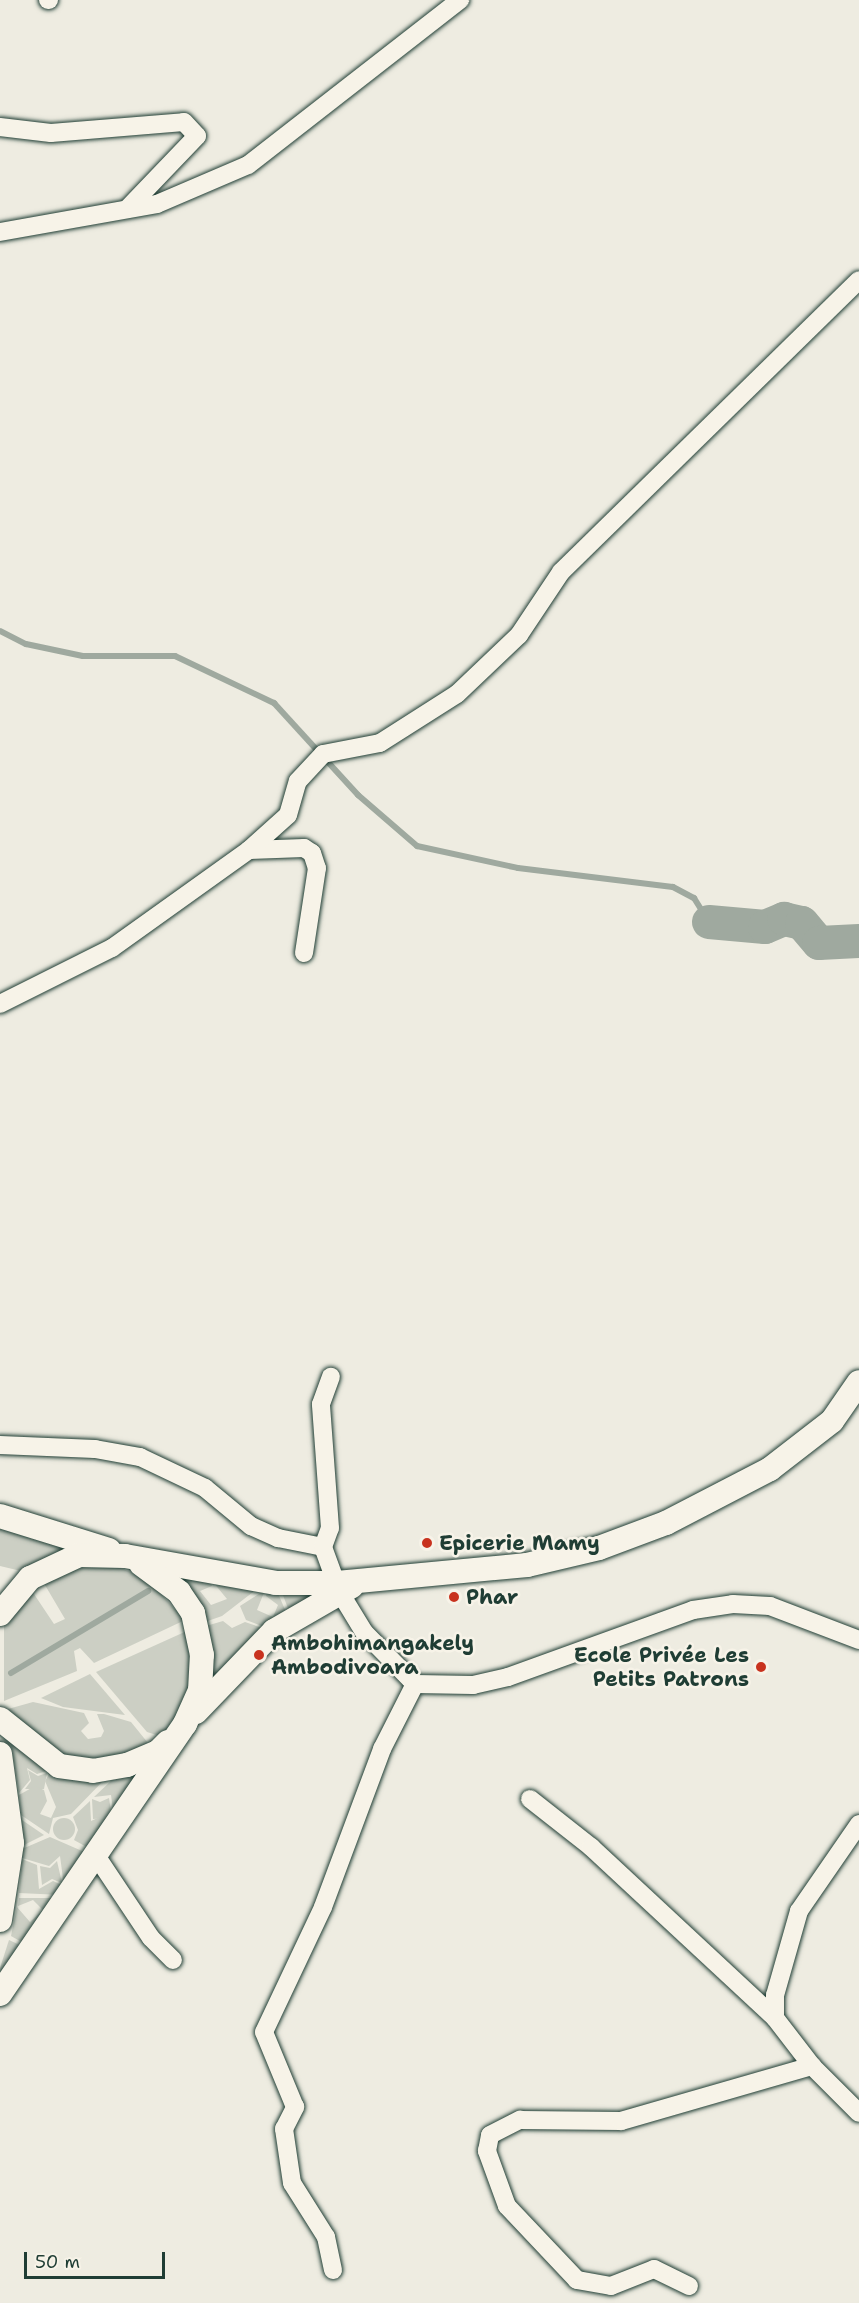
<!DOCTYPE html>
<html>
<head>
<meta charset="utf-8">
<style>
  body { margin:0 }
  #map { position:relative; width:859px; height:2303px; overflow:hidden; background:#eeece1; font-family:"Shantell Sans",sans-serif }
  div>[style] { position:absolute }
  .green>* { inset:0; background:#cccfc4 }
  .round { border-radius:50% }
  .stream>* { height:6px; margin:-3px; padding:0 3px; transform-origin:3px; border-radius:3px; background:#9fa99f }
  .river>* { height:34px; margin:-17px; padding:0 17px; transform-origin:17px; border-radius:17px; background:#9fa99f }
  .roads { filter:drop-shadow(0 0 2px #1f3d34) drop-shadow(0 0 2px #1f3d34) }
  .minor>* { height:18px; margin:-9px; padding:0 9px; transform-origin:9px; border-radius:9px; background:#f7f3e8 }
  .major>* { height:24px; margin:-12px; padding:0 12px; transform-origin:12px; border-radius:12px; background:#f7f3e8 }
  .dots>* { width:16px; height:16px; translate:-50% -50%; box-sizing:border-box; border:3px solid #f7f3e8; border-radius:50% }
  span { translate:-50% -50%; white-space:nowrap; text-align:center; line-height:1.15; -webkit-text-stroke:5px #f7f3e8; paint-order:stroke }
  .poi-label { font-size:21px; color:#1f3d34; font-weight:700 }
  .left { translate:0 -50%; text-align:left }
  .right { translate:-100% -50%; text-align:right }
  .scale { position:absolute; left:24px; top:2252px; width:141px; height:27px; box-sizing:border-box; border:3px solid #1f3d34; border-top:0; padding-left:8px; font-size:18px; line-height:21px; white-space:nowrap; color:#1f3d34; -webkit-text-stroke:4px #f7f3e8; paint-order:stroke }
</style>
</head>
<body>
<div id="map">
  <div class="green">
    <i style="clip-path:polygon(0 1526px,67px 1549px,21px 1571px,0 1566px)"></i>
    <i style="clip-path:polygon(77px 1566px,118px 1567px,146px 1578px,185px 1620px,94px 1663px,80px 1648px,74px 1651px,77px 1671px,4px 1701px,4px 1625px,30px 1588px,54px 1624px,65px 1619px,42px 1580px)"></i>
    <i style="clip-path:polygon(173px 1573px,210px 1581px,212px 1586px,200px 1591px,211px 1605px,227px 1599px,213px 1582px,257px 1589px,222px 1616px,205px 1622px)"></i>
    <i style="clip-path:polygon(265px 1590px,257px 1610px,273px 1617px,278px 1605px,266px 1596px,267px 1590px,277px 1591px,286px 1612px,267px 1628px,246px 1620px,240px 1606px)"></i>
    <i style="clip-path:polygon(281px 1590px,320px 1592px,289px 1611px)"></i>
    <i style="clip-path:polygon(223px 1621px,232px 1628px,245px 1622px,265px 1629px,210px 1686px,206px 1626px)"></i>
    <i style="clip-path:polygon(189px 1630px,196px 1669px,175px 1723px,160px 1736px,147px 1732px,96px 1672px)"></i>
    <i style="clip-path:polygon(90px 1674px,125px 1715px,63px 1707px,41px 1698px)"></i>
    <i style="clip-path:polygon(33px 1702px,84px 1713px,89px 1723px,81px 1731px,88px 1739px,101px 1737px,104px 1731px,97px 1714px,104px 1714px,131px 1722px,148px 1743px,109px 1762px,59px 1754px,8px 1709px)"></i>
    <i style="clip-path:polygon(11px 1744px,49px 1770px,37px 1774px,27px 1768px,30px 1780px,19px 1793px)"></i>
    <i style="clip-path:polygon(149px 1767px,114px 1817px,111px 1795px,94px 1797px,113px 1779px)"></i>
    <i style="clip-path:polygon(28px 1770px,38px 1776px,47px 1773px,44px 1789px,25px 1789px,31px 1781px)"></i>
    <i style="clip-path:polygon(51px 1771px,107px 1777px,71px 1814px,53px 1818px,49px 1834px,21px 1815px,19px 1795px,35px 1786px,44px 1790px,47px 1801px,40px 1814px,51px 1818px,56px 1807px,45px 1781px)"></i>
    <i style="clip-path:polygon(109px 1798px,112px 1818px,93px 1819px,92px 1799px,100px 1802px)"></i>
    <i style="clip-path:polygon(90px 1801px,91px 1821px,102px 1816px,112px 1820px,92px 1850px,74px 1840px,78px 1830px,73px 1817px)"></i>
    <i class="round" style="left:53px;top:1818px;width:22px;height:22px"></i>
    <i style="clip-path:polygon(22px 1820px,44px 1835px,22px 1846px)"></i>
    <i style="clip-path:polygon(50px 1837px,89px 1854px,61px 1895px,19px 1893px,22px 1859px,37px 1865px,39px 1889px,53px 1881px,64px 1886px,60px 1856px,49px 1866px,22px 1858px,22px 1849px)"></i>
    <i style="clip-path:polygon(57px 1861px,62px 1883px,52px 1879px,42px 1885px,40px 1866px,50px 1868px)"></i>
    <i style="clip-path:polygon(19px 1898px,59px 1898px,25px 1944px,11px 1936px,17px 1907px,30px 1922px,43px 1910px,33px 1900px,18px 1906px)"></i>
    <i style="clip-path:polygon(9px 1940px,24px 1947px,0 1978px,0 1968px)"></i>
  </div>
  <div class="stream">
    <i style="left:0;top:631px;width:29px;rotate:27deg"></i>
    <i style="left:26px;top:644px;width:58px;rotate:11.9deg"></i>
    <i style="left:83px;top:656px;width:92px"></i>
    <i style="left:175px;top:656px;width:110px;rotate:25.4deg"></i>
    <i style="left:274px;top:703px;width:125px;rotate:47.6deg"></i>
    <i style="left:358px;top:795px;width:78px;rotate:40.8deg"></i>
    <i style="left:417px;top:846px;width:103px;rotate:12.3deg"></i>
    <i style="left:518px;top:868px;width:156px;rotate:7deg"></i>
    <i style="left:673px;top:887px;width:24px;rotate:28deg"></i>
    <i style="left:694px;top:898px;width:28px;rotate:58deg"></i>
    <i style="left:11px;top:1673px;width:160px;rotate:-30.9deg"></i>
  </div>
  <div class="river">
    <i style="left:709px;top:922px;width:56px;rotate:5.1deg"></i>
    <i style="left:765px;top:927px;width:21px;rotate:-23deg"></i>
    <i style="left:784px;top:919px;width:18px;rotate:13deg"></i>
    <i style="left:802px;top:923px;width:26px;rotate:50deg"></i>
    <i style="left:819px;top:943px;width:40px;rotate:-2.9deg"></i>
  </div>
  <div class="roads">
    <div class="minor">
      <i style="left:48px;top:0;width:1px"></i>
      <i style="left:0;top:127px;width:51px;rotate:6.7deg"></i>
      <i style="left:51px;top:133px;width:133px;rotate:-4.7deg"></i>
      <i style="left:184px;top:122px;width:19px;rotate:47deg"></i>
      <i style="left:197px;top:136px;width:101px;rotate:133.8deg"></i>
      <i style="left:0;top:232px;width:159px;rotate:-10.1deg"></i>
      <i style="left:157px;top:204px;width:99px;rotate:-23.2deg"></i>
      <i style="left:248px;top:165px;width:269px;rotate:-37.9deg"></i>
      <i style="left:249px;top:850px;width:55px;rotate:-2.1deg"></i>
      <i style="left:304px;top:848px;width:9px;rotate:32deg"></i>
      <i style="left:312px;top:853px;width:16px;rotate:72deg"></i>
      <i style="left:317px;top:868px;width:86px;rotate:98.7deg"></i>
      <i style="left:0;top:1004px;width:125px;rotate:-26.6deg"></i>
      <i style="left:112px;top:948px;width:168px;rotate:-35.6deg"></i>
      <i style="left:249px;top:850px;width:52px;rotate:-41.9deg"></i>
      <i style="left:288px;top:815px;width:35px;rotate:-74deg"></i>
      <i style="left:298px;top:781px;width:37px;rotate:-47deg"></i>
      <i style="left:323px;top:754px;width:58px;rotate:-10.9deg"></i>
      <i style="left:380px;top:743px;width:91px;rotate:-32.5deg"></i>
      <i style="left:457px;top:694px;width:86px;rotate:-43.6deg"></i>
      <i style="left:519px;top:635px;width:76px;rotate:-56.3deg"></i>
      <i style="left:561px;top:572px;width:417px;rotate:-44.4deg"></i>
      <i style="left:0;top:1445px;width:95px;rotate:2.4deg"></i>
      <i style="left:95px;top:1449px;width:46px;rotate:10.1deg"></i>
      <i style="left:140px;top:1457px;width:72px;rotate:25.5deg"></i>
      <i style="left:205px;top:1488px;width:60px;rotate:39.6deg"></i>
      <i style="left:251px;top:1526px;width:30px;rotate:24deg"></i>
      <i style="left:278px;top:1538px;width:46px;rotate:11.3deg"></i>
      <i style="left:323px;top:1547px;width:47px;rotate:70deg"></i>
      <i style="left:339px;top:1591px;width:48px;rotate:58.6deg"></i>
      <i style="left:364px;top:1632px;width:73px;rotate:45.6deg"></i>
      <i style="left:415px;top:1684px;width:58px;rotate:1deg"></i>
      <i style="left:473px;top:1685px;width:36px;rotate:-13deg"></i>
      <i style="left:508px;top:1677px;width:197px;rotate:-19.9deg"></i>
      <i style="left:693px;top:1610px;width:40px;rotate:-8.5deg"></i>
      <i style="left:733px;top:1604px;width:37px;rotate:3deg"></i>
      <i style="left:770px;top:1606px;width:95px;rotate:20.9deg"></i>
      <i style="left:323px;top:1547px;width:20px;rotate:-70deg"></i>
      <i style="left:330px;top:1528px;width:124px;rotate:-94.2deg"></i>
      <i style="left:321px;top:1404px;width:29px;rotate:-70deg"></i>
      <i style="left:530px;top:1799px;width:78px;rotate:38.2deg"></i>
      <i style="left:591px;top:1847px;width:251px;rotate:42.9deg"></i>
      <i style="left:859px;top:1824px;width:106px;rotate:124.6deg"></i>
      <i style="left:799px;top:1911px;width:87px;rotate:105.9deg"></i>
      <i style="left:775px;top:1995px;width:23px;rotate:90deg"></i>
      <i style="left:775px;top:2018px;width:61px;rotate:52.4deg"></i>
      <i style="left:812px;top:2066px;width:66px;rotate:45deg"></i>
      <i style="left:97px;top:1857px;width:97px;rotate:56.3deg"></i>
      <i style="left:151px;top:1938px;width:31px;rotate:45deg"></i>
      <i style="left:333px;top:2270px;width:34px;rotate:-102deg"></i>
      <i style="left:326px;top:2237px;width:64px;rotate:-122.2deg"></i>
      <i style="left:292px;top:2183px;width:55px;rotate:-98.4deg"></i>
      <i style="left:284px;top:2129px;width:25px;rotate:-63deg"></i>
      <i style="left:295px;top:2107px;width:81px;rotate:-112.5deg"></i>
      <i style="left:264px;top:2032px;width:138px;rotate:-64.7deg"></i>
      <i style="left:323px;top:1907px;width:169px;rotate:-69.5deg"></i>
      <i style="left:382px;top:1749px;width:73px;rotate:-63.1deg"></i>
      <i style="left:689px;top:2286px;width:39px;rotate:-154deg"></i>
      <i style="left:654px;top:2269px;width:46px;rotate:158.4deg"></i>
      <i style="left:611px;top:2286px;width:35px;rotate:-170deg"></i>
      <i style="left:577px;top:2280px;width:102px;rotate:-133.4deg"></i>
      <i style="left:507px;top:2206px;width:59px;rotate:-110deg"></i>
      <i style="left:487px;top:2151px;width:16px;rotate:-79deg"></i>
      <i style="left:490px;top:2135px;width:34px;rotate:-27deg"></i>
      <i style="left:520px;top:2120px;width:101px;rotate:0.6deg"></i>
      <i style="left:621px;top:2121px;width:199px;rotate:-16.1deg"></i>
    </div>
    <div class="major">
      <i style="left:0;top:1516px;width:114px;rotate:17.3deg"></i>
      <i style="left:0;top:1614px;width:47px;rotate:-50.2deg"></i>
      <i style="left:30px;top:1578px;width:54px;rotate:-25.1deg"></i>
      <i style="left:79px;top:1555px;width:46px;rotate:1.2deg"></i>
      <i style="left:125px;top:1556px;width:153px;rotate:10.1deg"></i>
      <i style="left:276px;top:1583px;width:61px"></i>
      <i style="left:337px;top:1583px;width:191px;rotate:-5.4deg"></i>
      <i style="left:527px;top:1565px;width:74px;rotate:-13.3deg"></i>
      <i style="left:599px;top:1548px;width:72px;rotate:-20.5deg"></i>
      <i style="left:666px;top:1523px;width:117px;rotate:-27.4deg"></i>
      <i style="left:770px;top:1469px;width:78px;rotate:-37.7deg"></i>
      <i style="left:832px;top:1421px;width:47px;rotate:-55.3deg"></i>
      <i style="left:196px;top:1712px;width:112px;rotate:-46.1deg"></i>
      <i style="left:274px;top:1631px;width:90px;rotate:-30deg"></i>
      <i style="left:0;top:1719px;width:75px;rotate:38.5deg"></i>
      <i style="left:59px;top:1766px;width:34px;rotate:8deg"></i>
      <i style="left:93px;top:1771px;width:35px;rotate:-10deg"></i>
      <i style="left:127px;top:1765px;width:34px;rotate:-23deg"></i>
      <i style="left:158px;top:1752px;width:14px;rotate:-45deg"></i>
      <i style="left:0;top:1754px;width:90px;rotate:82.3deg"></i>
      <i style="left:12px;top:1843px;width:78px;rotate:98.9deg"></i>
      <i style="left:0;top:1994px;width:327px;rotate:-55.6deg"></i>
      <i style="left:185px;top:1724px;width:36px;rotate:-66deg"></i>
      <i style="left:200px;top:1691px;width:36px;rotate:-87deg"></i>
      <i style="left:202px;top:1655px;width:43px;rotate:-102.1deg"></i>
      <i style="left:193px;top:1613px;width:25px;rotate:-124deg"></i>
      <i style="left:179px;top:1592px;width:47px;rotate:-143.6deg"></i>
    </div>
  </div>
  <div class="dots">
    <i style="left:427px;top:1543px;background:#c8321e"></i>
    <i style="left:454px;top:1597px;background:#c8321e"></i>
    <i style="left:259px;top:1655px;background:#c8321e"></i>
    <i style="left:761px;top:1667px;background:#c8321e"></i>
  </div>
  <div class="poi-label">
    <span class="left" style="left:439px;top:1543px">Epicerie Mamy</span>
    <span class="left" style="left:466px;top:1597px">Phar</span>
    <span class="left" style="left:271px;top:1655px">Ambohimangakely<br>Ambodivoara</span>
    <span class="right" style="left:749px;top:1667px">Ecole Privée Les<br>Petits Patrons</span>
  </div>
  <div class="scale">50 m</div>
</div>
</body>
</html>
